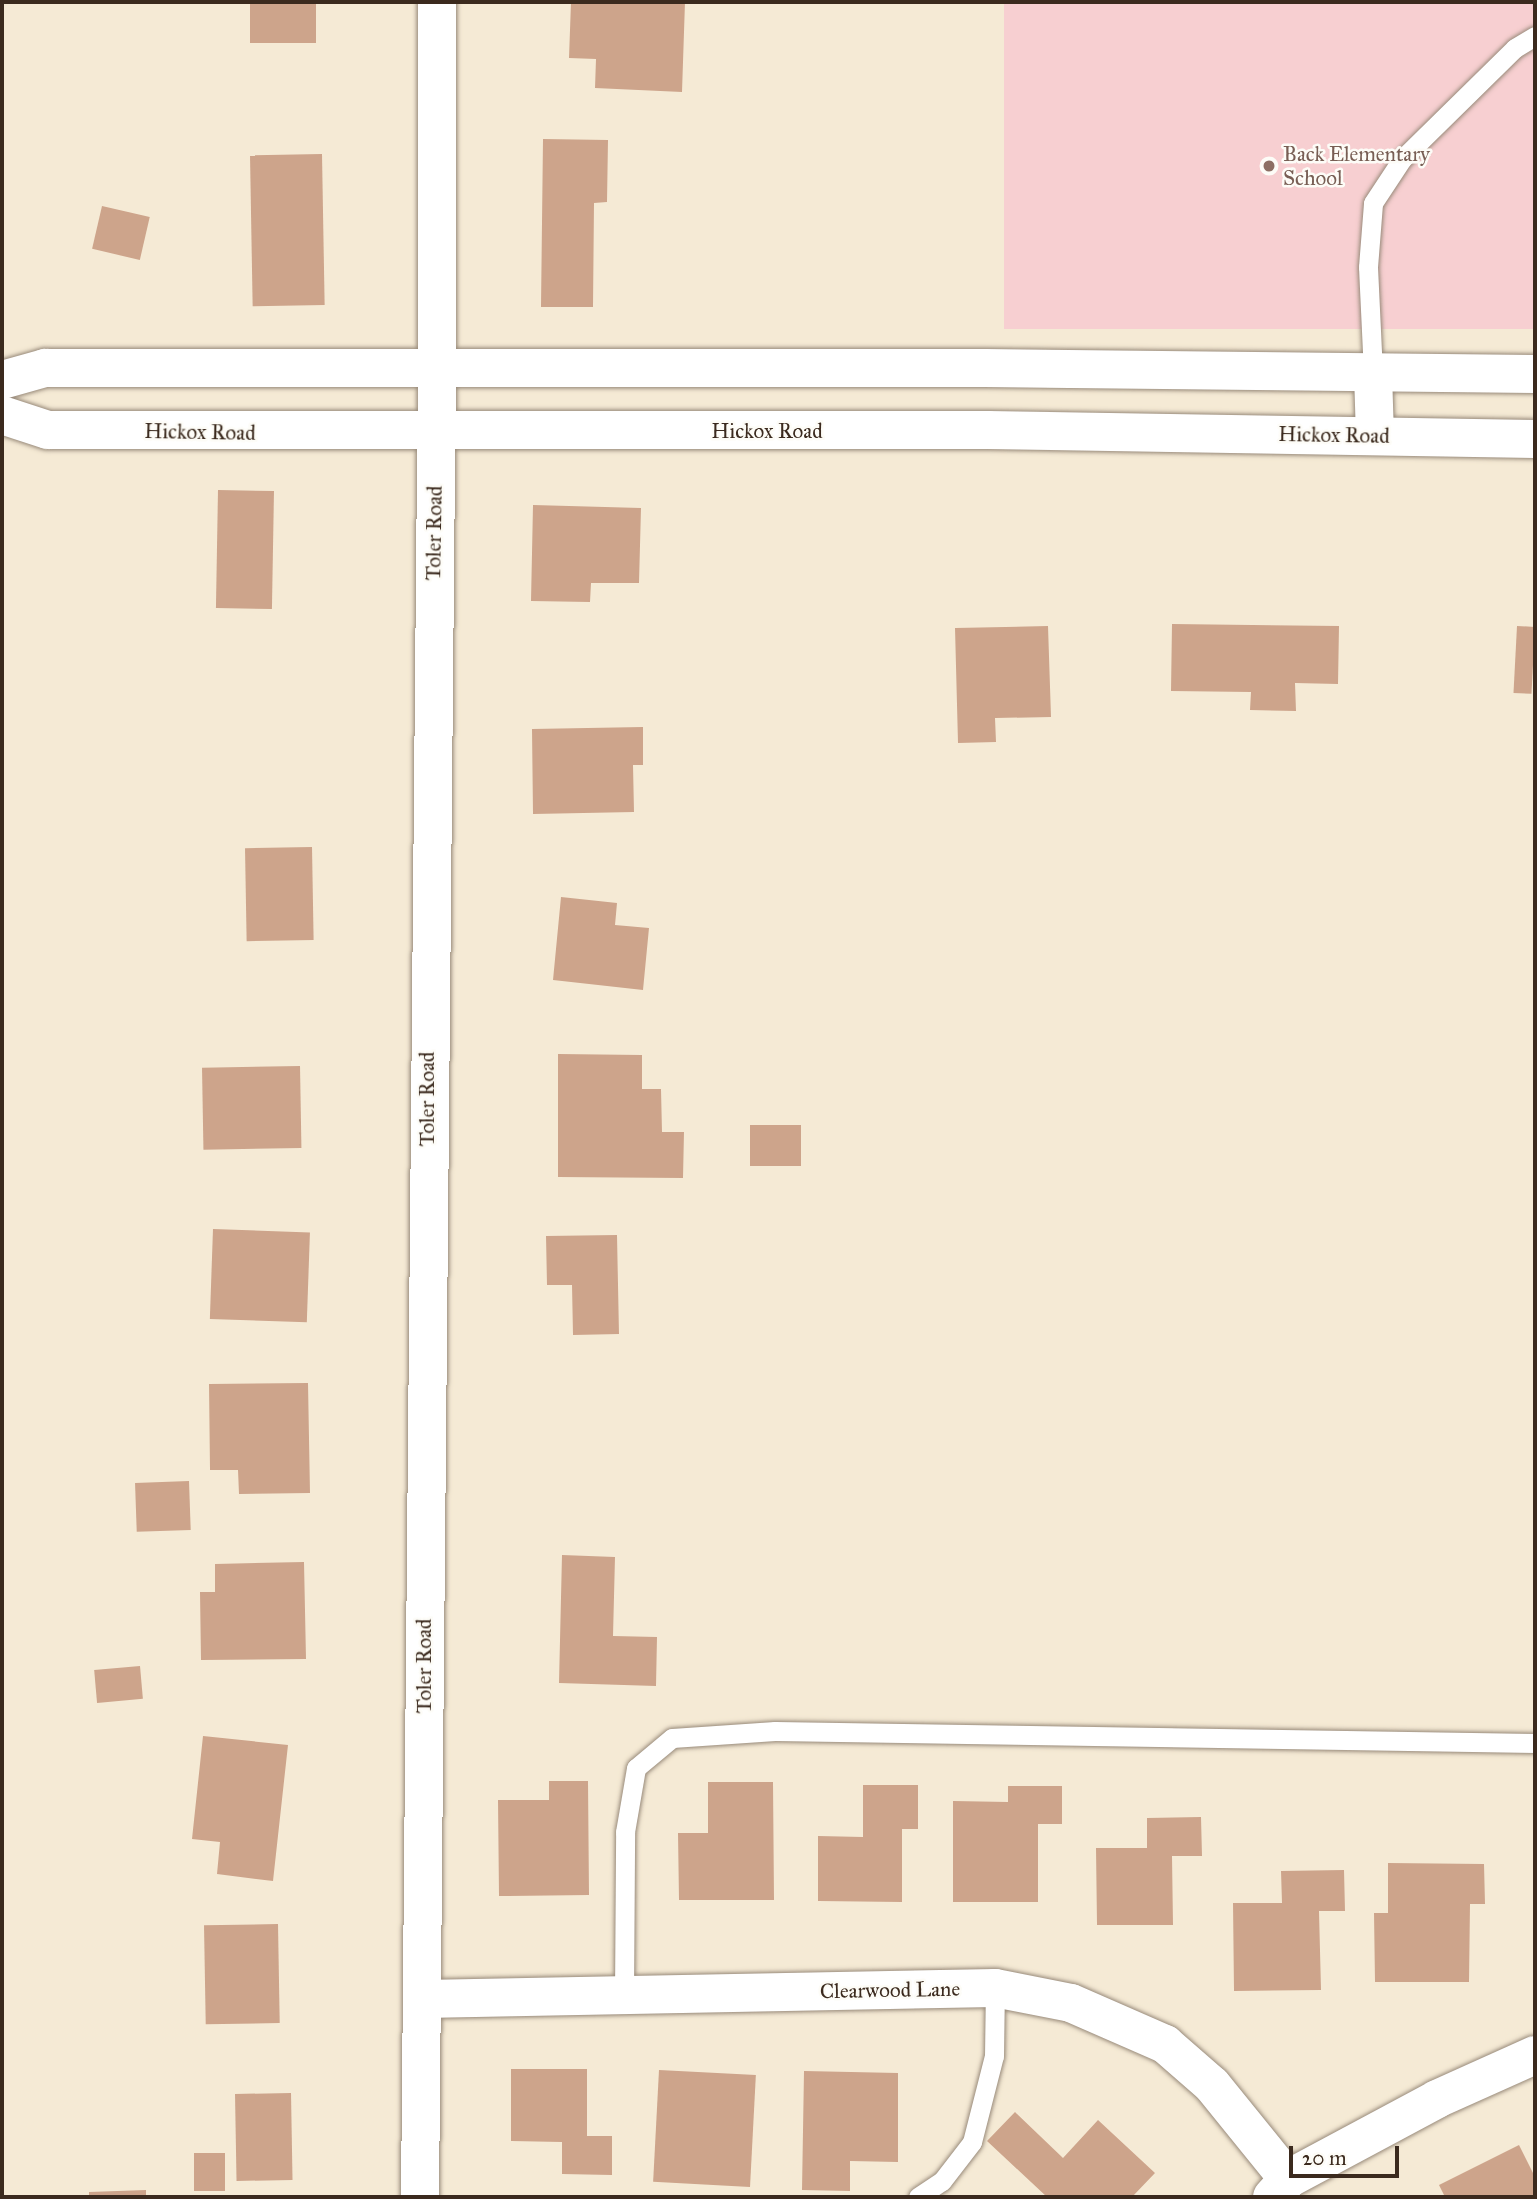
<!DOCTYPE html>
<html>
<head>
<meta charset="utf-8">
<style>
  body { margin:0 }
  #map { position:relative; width:1537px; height:2199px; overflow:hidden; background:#f5ead5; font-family:"IM FELL Great Primer",serif }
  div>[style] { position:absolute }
  .built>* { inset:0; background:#f7cfd1; transform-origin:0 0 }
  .building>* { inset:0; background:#cda48b; transform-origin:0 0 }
  .roads { filter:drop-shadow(0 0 2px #988a7a) drop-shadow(0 0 2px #988a7a) }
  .lane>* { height:19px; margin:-9.5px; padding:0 9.5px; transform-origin:9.5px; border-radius:9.5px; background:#fff }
  .street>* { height:38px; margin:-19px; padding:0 19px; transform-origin:19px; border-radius:19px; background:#fff }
  .secondary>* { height:38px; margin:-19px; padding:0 19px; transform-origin:19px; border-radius:19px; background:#fff }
  .dots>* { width:19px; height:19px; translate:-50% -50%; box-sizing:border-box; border:4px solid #fdfcf7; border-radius:50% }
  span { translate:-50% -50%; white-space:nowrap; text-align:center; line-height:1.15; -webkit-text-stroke:5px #fdfcf7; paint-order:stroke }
  .education-label { font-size:21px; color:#785e54 }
  .left { translate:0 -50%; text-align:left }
  .street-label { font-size:21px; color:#3b2a1e }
  .frame { position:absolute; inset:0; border:4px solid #3b2a1e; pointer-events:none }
  .scale { position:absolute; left:1289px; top:2146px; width:110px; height:32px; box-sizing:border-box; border:4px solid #3b2a1e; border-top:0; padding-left:9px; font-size:21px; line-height:24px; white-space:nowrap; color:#3b2a1e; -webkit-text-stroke:5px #fdfcf7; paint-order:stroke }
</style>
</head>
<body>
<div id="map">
  <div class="built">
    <i style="left:1004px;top:2px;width:531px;height:327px"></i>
  </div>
  <div class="building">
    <i style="left:250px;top:2px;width:66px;height:41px"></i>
    <i style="clip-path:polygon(571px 2px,685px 2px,682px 92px,595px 88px,596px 59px,569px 58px)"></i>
    <i style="clip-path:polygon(543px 139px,608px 140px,607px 202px,594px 203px,593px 307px,541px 307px)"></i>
    <i style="left:322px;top:154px;width:151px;height:72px;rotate:89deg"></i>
    <i style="left:102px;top:206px;width:49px;height:44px;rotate:13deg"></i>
    <i style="left:218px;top:490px;width:56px;height:118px;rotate:1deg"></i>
    <i style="clip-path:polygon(533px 505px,641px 508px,639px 583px,591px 583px,590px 602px,531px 601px)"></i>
    <i style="clip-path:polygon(1172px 624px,1339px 626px,1338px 684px,1295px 683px,1296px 711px,1250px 710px,1251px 692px,1171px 691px)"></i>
    <i style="clip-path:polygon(1048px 626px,1051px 717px,995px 718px,996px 742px,958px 743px,955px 628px)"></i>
    <i style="left:1517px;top:626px;width:18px;height:67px;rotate:3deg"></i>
    <i style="clip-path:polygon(643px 727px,643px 765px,633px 765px,634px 812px,533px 814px,532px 729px)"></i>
    <i style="left:312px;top:847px;width:93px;height:67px;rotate:89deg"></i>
    <i style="clip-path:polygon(561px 897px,617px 903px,615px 925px,649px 928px,643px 990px,553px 980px)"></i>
    <i style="clip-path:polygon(558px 1054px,642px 1055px,642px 1089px,661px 1089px,662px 1132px,684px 1132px,683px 1178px,558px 1177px)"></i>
    <i style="left:300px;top:1066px;width:82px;height:98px;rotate:89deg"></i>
    <i style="left:750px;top:1125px;width:51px;height:41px"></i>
    <i style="left:213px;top:1229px;width:97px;height:90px;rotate:2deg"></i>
    <i style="clip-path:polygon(617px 1235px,619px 1334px,573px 1335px,572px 1285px,547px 1285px,546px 1236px)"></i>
    <i style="clip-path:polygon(308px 1383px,310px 1493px,239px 1494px,238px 1470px,210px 1470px,209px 1384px)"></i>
    <i style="left:189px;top:1481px;width:49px;height:54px;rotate:88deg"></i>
    <i style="clip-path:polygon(562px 1555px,615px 1557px,613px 1636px,657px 1637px,656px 1686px,559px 1683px)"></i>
    <i style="clip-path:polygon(304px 1562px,306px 1659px,201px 1660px,200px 1592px,215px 1592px,215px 1564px)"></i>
    <i style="left:140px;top:1666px;width:33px;height:46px;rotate:85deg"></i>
    <i style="clip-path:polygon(203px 1736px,288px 1745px,273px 1881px,217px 1874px,220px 1842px,192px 1839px)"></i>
    <i style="clip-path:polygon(549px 1781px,588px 1781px,589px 1895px,499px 1896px,498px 1800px,549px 1800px)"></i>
    <i style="clip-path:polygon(708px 1782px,773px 1782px,774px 1900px,679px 1900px,678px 1833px,708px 1833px)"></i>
    <i style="clip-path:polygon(863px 1785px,918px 1785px,918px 1829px,902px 1829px,902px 1902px,818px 1901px,818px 1836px,863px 1837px)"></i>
    <i style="clip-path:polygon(1008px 1786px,1062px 1786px,1062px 1824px,1038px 1824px,1038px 1902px,953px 1902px,953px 1801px,1008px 1802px)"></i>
    <i style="clip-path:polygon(1201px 1817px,1202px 1856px,1172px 1856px,1173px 1925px,1097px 1925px,1096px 1848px,1147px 1848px,1147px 1818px)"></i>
    <i style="clip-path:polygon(1388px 1863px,1484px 1864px,1485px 1904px,1470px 1904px,1469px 1982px,1375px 1982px,1374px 1913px,1388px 1913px)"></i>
    <i style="clip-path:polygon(1344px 1870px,1345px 1911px,1319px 1911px,1321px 1990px,1234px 1991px,1233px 1903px,1282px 1903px,1281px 1871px)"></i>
    <i style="left:278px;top:1924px;width:99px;height:74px;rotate:89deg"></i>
    <i style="clip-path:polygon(511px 2069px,587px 2069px,587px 2136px,612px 2136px,612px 2175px,562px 2174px,562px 2142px,511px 2141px)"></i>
    <i style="left:659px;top:2070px;width:97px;height:112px;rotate:3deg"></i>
    <i style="clip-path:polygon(804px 2071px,898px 2073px,898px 2162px,850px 2161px,850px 2191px,802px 2190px)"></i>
    <i style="left:291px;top:2093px;width:87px;height:56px;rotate:89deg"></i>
    <i style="clip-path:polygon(1015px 2112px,1063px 2158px,1098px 2120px,1155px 2173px,1132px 2197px,1047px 2197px,987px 2141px)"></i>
    <i style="clip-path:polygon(1519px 2145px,1535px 2177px,1535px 2197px,1445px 2197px,1439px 2185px)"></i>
    <i style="left:194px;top:2153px;width:31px;height:38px"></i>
    <i style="clip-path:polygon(146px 2190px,146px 2197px,89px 2197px,89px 2192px)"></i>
  </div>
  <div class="roads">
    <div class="lane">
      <i style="left:1373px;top:373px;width:106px;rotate:-92.7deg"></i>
      <i style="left:1368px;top:267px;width:64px;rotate:-85.5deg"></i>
      <i style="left:1373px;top:203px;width:53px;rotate:-56.6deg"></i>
      <i style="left:1402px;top:159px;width:158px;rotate:-44.5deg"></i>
      <i style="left:1515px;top:48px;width:23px;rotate:-31deg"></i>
      <i style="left:624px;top:1995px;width:163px;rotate:-89.6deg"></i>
      <i style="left:625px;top:1832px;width:65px;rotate:-80.2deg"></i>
      <i style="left:636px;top:1768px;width:47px;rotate:-39.8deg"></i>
      <i style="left:672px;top:1738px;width:103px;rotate:-3.9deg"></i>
      <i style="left:775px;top:1731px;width:760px;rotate:0.9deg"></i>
      <i style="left:918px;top:2197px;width:29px;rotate:-34deg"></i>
      <i style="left:942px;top:2181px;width:49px;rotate:-52.4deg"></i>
      <i style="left:972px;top:2142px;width:89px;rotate:-75.7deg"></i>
      <i style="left:994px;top:2056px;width:68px;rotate:-89.2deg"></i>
    </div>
    <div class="street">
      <i style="left:437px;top:370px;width:368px;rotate:-90deg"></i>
      <i style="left:423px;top:1999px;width:572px;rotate:-1.1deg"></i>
      <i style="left:995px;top:1988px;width:77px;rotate:11.2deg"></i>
      <i style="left:1071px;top:2003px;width:103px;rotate:23.6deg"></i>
      <i style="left:1165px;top:2044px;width:62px;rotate:41.1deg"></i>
      <i style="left:1212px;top:2085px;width:121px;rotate:51deg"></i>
      <i style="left:1272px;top:2197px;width:24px;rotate:-48deg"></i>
      <i style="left:1288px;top:2179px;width:169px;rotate:-28.2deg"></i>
      <i style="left:1437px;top:2099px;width:107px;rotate:-24.2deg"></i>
    </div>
    <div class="secondary">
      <i style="left:1373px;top:373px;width:63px;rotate:88.2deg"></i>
      <i style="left:2px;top:380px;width:45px;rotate:-15.6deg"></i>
      <i style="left:45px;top:368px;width:940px"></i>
      <i style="left:985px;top:368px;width:550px;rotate:0.63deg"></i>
      <i style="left:2px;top:415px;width:48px;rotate:18.1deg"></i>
      <i style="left:48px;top:430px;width:940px"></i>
      <i style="left:988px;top:430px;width:547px;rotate:0.94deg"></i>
      <i style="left:420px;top:2197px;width:1827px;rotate:-89.47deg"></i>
    </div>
  </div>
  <div class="dots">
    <i style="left:1269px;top:166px;background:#8d6e63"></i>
  </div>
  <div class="education-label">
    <span class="left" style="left:1283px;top:166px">Back Elementary<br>School</span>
  </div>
  <div class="street-label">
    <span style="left:767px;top:431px">Hickox Road</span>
    <span style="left:200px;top:432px;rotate:1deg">Hickox Road</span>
    <span style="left:1334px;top:435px;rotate:1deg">Hickox Road</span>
    <span style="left:434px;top:533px;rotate:-89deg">Toler Road</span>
    <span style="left:427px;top:1099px;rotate:-90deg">Toler Road</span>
    <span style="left:424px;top:1666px;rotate:-90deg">Toler Road</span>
    <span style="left:890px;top:1990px;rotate:-1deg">Clearwood Lane</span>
  </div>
  <div class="frame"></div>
  <div class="scale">20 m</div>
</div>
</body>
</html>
